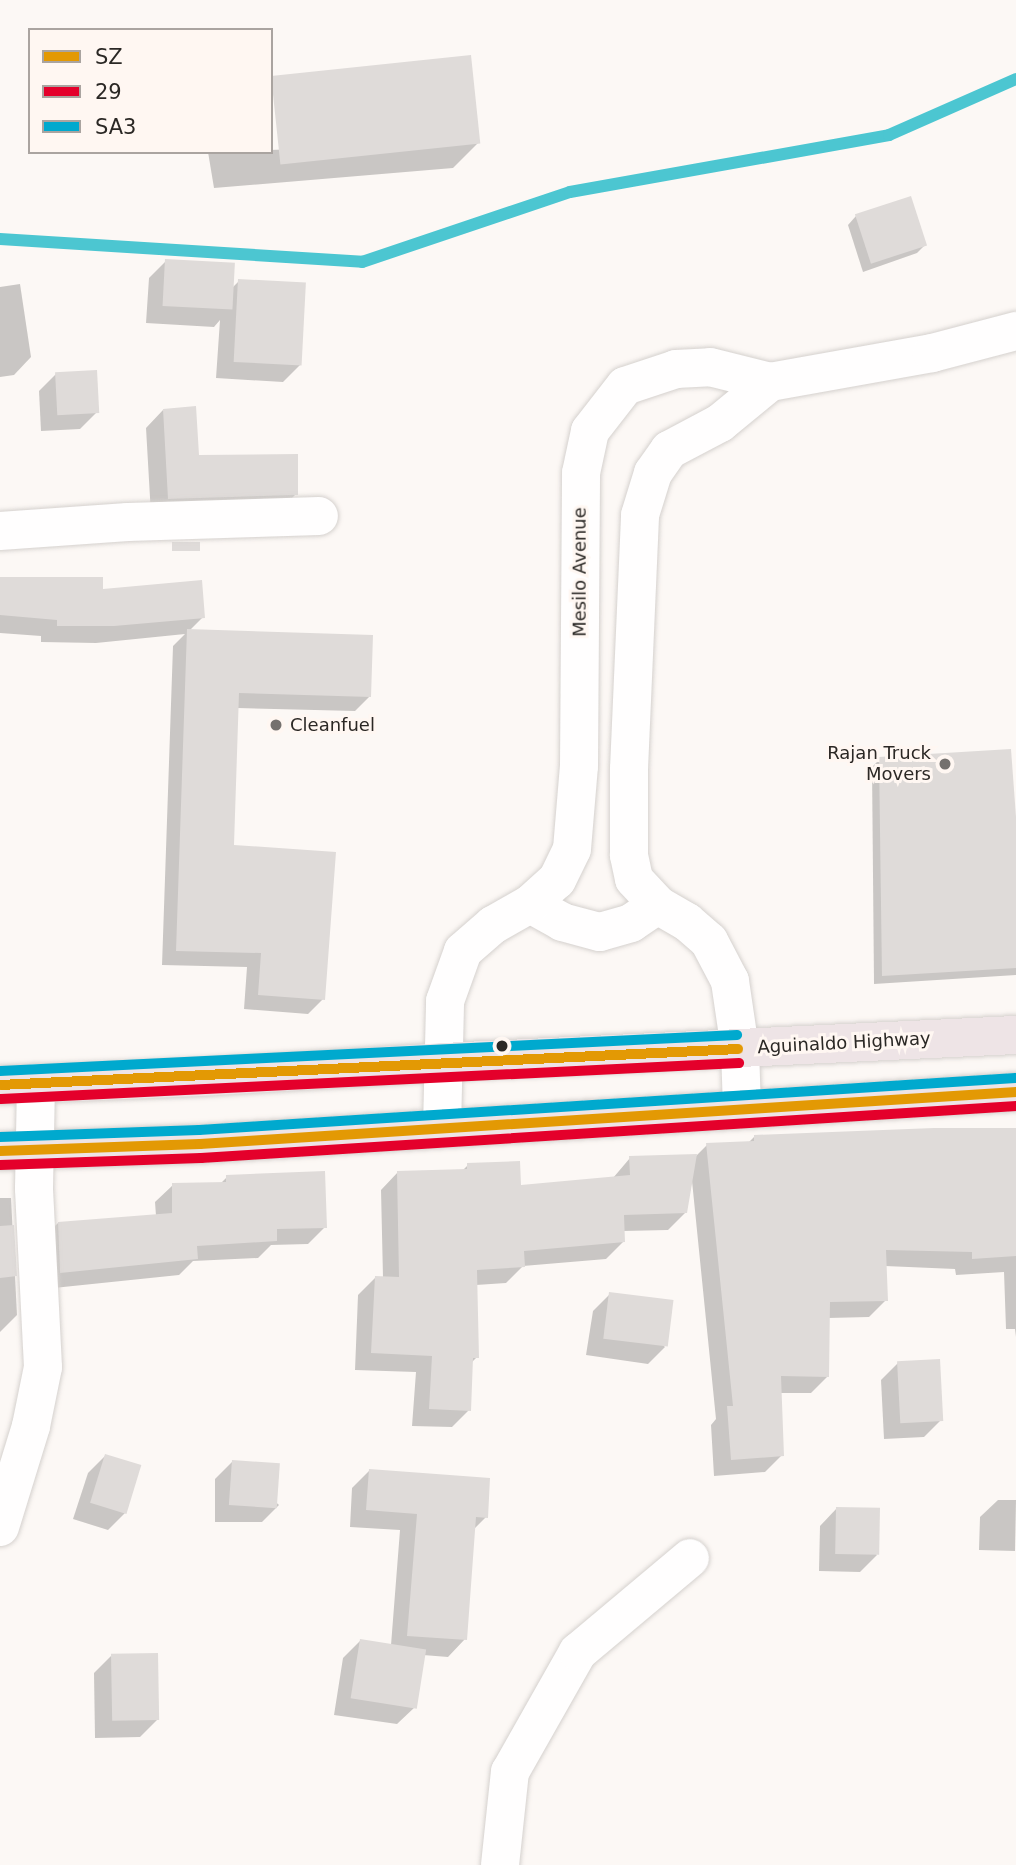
<!DOCTYPE html>
<html>
<head>
<meta charset="utf-8">
<style>
  body { margin:0 }
  #map { position:relative; width:1016px; height:1865px; overflow:hidden; background:#fcf8f5; font-family:"DejaVu Sans",sans-serif }
  div>[style] { position:absolute }
  .shadow>* { inset:0; background:#0003 }
  .stream>* { height:12px; margin:-6px; padding:0 6px; transform-origin:6px; border-radius:6px; background:#4cc6d1 }
  .building>* { inset:0; background:#dfdbd9; transform-origin:0 0 }
  .roads { filter:drop-shadow(0 0 2px #d5d1ce) drop-shadow(0 0 2px #d5d1ce) }
  .minor>* { height:38px; margin:-19px; padding:0 19px; transform-origin:19px; border-radius:19px; background:#fffefe }
  .major>* { height:38px; margin:-19px; padding:0 19px; transform-origin:19px; border-radius:19px; background:#eee4e6 }
  .bus-1>* { height:10px; margin:-5px; padding:0 5px; transform-origin:5px; border-radius:5px; background:#e39904 }
  .bus-2>* { height:10px; margin:-5px; padding:0 5px; transform-origin:5px; border-radius:5px; background:#e4002b }
  .bus-3>* { height:10px; margin:-5px; padding:0 5px; transform-origin:5px; border-radius:5px; background:#00a9ce }
  .dots>* { width:19px; height:19px; translate:-50% -50%; box-sizing:border-box; border:4px solid #fff7f2; border-radius:50% }
  span { translate:-50% -50%; white-space:nowrap; text-align:center; line-height:1.15; -webkit-text-stroke:6px #fff7f2; paint-order:stroke }
  .street-label { font-size:18px; color:#2b2825 }
  .poi-label { font-size:18px; color:#2b2825 }
  .left { translate:0 -50%; text-align:left }
  .right { translate:-100% -50%; text-align:right }
  .legend { position:absolute; left:28px; top:28px; width:245px; height:126px; box-sizing:border-box; background:#fff7f2; border:2px solid #aaa4a0; margin:0; padding:9px 12px; list-style:none; font-size:21px; color:#2b2825 }
  .legend li { display:flex; align-items:center; gap:14px; height:35px }
  .legend b { width:35px; border:2px solid #aaa4a0 }
</style>
</head>
<body>
<div id="map">
  <div class="shadow">
    <i style="clip-path:polygon(478px 143px,453px 168px,214px 188px,208px 152px)"></i>
    <i style="clip-path:polygon(856px 216px,925px 245px,917px 253px,863px 272px,848px 225px)"></i>
    <i style="clip-path:polygon(166px 261px,232px 288px,239px 281px,300px 365px,283px 382px,216px 378px,220px 320px,214px 327px,146px 323px,149px 278px)"></i>
    <i style="clip-path:polygon(20px 284px,31px 357px,14px 375px,0 377px,0 287px)"></i>
    <i style="clip-path:polygon(56px 374px,97px 412px,80px 429px,41px 431px,39px 391px)"></i>
    <i style="clip-path:polygon(163px 410px,197px 456px,296px 494px,279px 511px,151px 515px,146px 428px)"></i>
    <i style="clip-path:polygon(0 579px,102px 591px,203px 617px,189px 631px,370px 696px,355px 711px,237px 708px,232px 846px,323px 999px,308px 1014px,244px 1009px,247px 967px,162px 965px,173px 646px,185px 634px,96px 643px,41px 642px,41px 636px,0 633px)"></i>
    <i style="clip-path:polygon(880px 759px,1016px 843px,1016px 975px,874px 984px,872px 767px)"></i>
    <i style="clip-path:polygon(1016px 1129px,1016px 1337px,1015px 1329px,1006px 1329px,1004px 1272px,956px 1275px,955px 1269px,885px 1266px,886px 1300px,869px 1317px,828px 1318px,828px 1376px,811px 1393px,780px 1393px,782px 1455px,765px 1472px,714px 1476px,711px 1425px,716px 1419px,692px 1181px,686px 1212px,668px 1230px,623px 1231px,623px 1242px,606px 1259px,523px 1266px,506px 1283px,476px 1285px,477px 1357px,471px 1363px,469px 1410px,452px 1427px,412px 1426px,416px 1372px,355px 1370px,358px 1295px,376px 1277px,383px 1278px,381px 1190px,398px 1172px,462px 1171px,468px 1165px,519px 1186px,613px 1178px,630px 1158px,696px 1156px,707px 1145px,748px 1143px,754px 1137px)"></i>
    <i style="clip-path:polygon(227px 1177px,325px 1227px,308px 1244px,271px 1245px,258px 1258px,193px 1261px,179px 1275px,44px 1289px,41px 1240px,58px 1223px,156px 1216px,155px 1202px,173px 1185px,220px 1184px)"></i>
    <i style="clip-path:polygon(0 1198px,11px 1198px,17px 1315px,0 1332px)"></i>
    <i style="clip-path:polygon(610px 1294px,665px 1347px,648px 1364px,586px 1355px,593px 1311px)"></i>
    <i style="clip-path:polygon(898px 1363px,941px 1420px,924px 1437px,884px 1439px,881px 1380px)"></i>
    <i style="clip-path:polygon(105px 1456px,125px 1513px,108px 1530px,73px 1519px,88px 1473px)"></i>
    <i style="clip-path:polygon(232px 1462px,279px 1505px,262px 1522px,215px 1522px,215px 1479px)"></i>
    <i style="clip-path:polygon(369px 1471px,486px 1517px,474px 1529px,465px 1639px,448px 1657px,423px 1655px,415px 1707px,397px 1724px,334px 1715px,343px 1658px,361px 1640px,391px 1645px,400px 1530px,350px 1527px,352px 1488px)"></i>
    <i style="clip-path:polygon(998px 1500px,1016px 1500px,1015px 1551px,979px 1550px,980px 1517px)"></i>
    <i style="clip-path:polygon(837px 1508px,877px 1555px,860px 1572px,819px 1571px,820px 1526px)"></i>
    <i style="clip-path:polygon(111px 1656px,157px 1720px,140px 1737px,95px 1738px,94px 1673px)"></i>
  </div>
  <div class="stream">
    <i style="left:0;top:239px;width:363px;rotate:3.6deg"></i>
    <i style="left:362px;top:262px;width:219px;rotate:-18.6deg"></i>
    <i style="left:570px;top:192px;width:324px;rotate:-10.1deg"></i>
    <i style="left:889px;top:135px;width:139px;rotate:-23.8deg"></i>
  </div>
  <div class="building">
    <i style="left:471px;top:55px;width:89px;height:201px;rotate:84deg"></i>
    <i style="left:911px;top:196px;width:52px;height:59px;rotate:72deg"></i>
    <i style="left:165px;top:259px;width:70px;height:47px;rotate:3deg"></i>
    <i style="left:238px;top:279px;width:68px;height:83px;rotate:3deg"></i>
    <i style="left:97px;top:370px;width:43px;height:42px;rotate:87deg"></i>
    <i style="clip-path:polygon(196px 406px,199px 455px,298px 454px,298px 495px,168px 499px,163px 409px)"></i>
    <i style="left:200px;top:542px;width:9px;height:28px;rotate:90deg"></i>
    <i style="clip-path:polygon(0 577px,103px 577px,103px 589px,202px 580px,205px 618px,114px 626px,57px 626px,57px 620px,0 615px)"></i>
    <i style="clip-path:polygon(187px 629px,373px 635px,371px 697px,239px 693px,234px 845px,336px 852px,325px 1000px,258px 995px,261px 953px,176px 951px)"></i>
    <i style="clip-path:polygon(1011px 749px,1016px 817px,1016px 968px,882px 976px,879px 757px)"></i>
    <i style="clip-path:polygon(934px 1128px,1016px 1128px,1016px 1256px,972px 1259px,972px 1252px,886px 1250px,888px 1301px,830px 1302px,829px 1377px,781px 1376px,784px 1456px,731px 1460px,727px 1406px,733px 1406px,706px 1143px,754px 1141px,754px 1135px)"></i>
    <i style="clip-path:polygon(697px 1154px,687px 1213px,624px 1215px,625px 1242px,524px 1251px,525px 1267px,477px 1270px,479px 1358px,473px 1358px,471px 1411px,429px 1409px,432px 1356px,371px 1353px,375px 1276px,399px 1277px,397px 1171px,467px 1169px,467px 1163px,520px 1161px,521px 1185px,630px 1175px,629px 1156px)"></i>
    <i style="clip-path:polygon(325px 1171px,327px 1228px,277px 1229px,277px 1241px,197px 1246px,198px 1259px,60px 1273px,58px 1222px,172px 1213px,172px 1183px,226px 1182px,226px 1175px)"></i>
    <i style="clip-path:polygon(14px 1225px,17px 1276px,0 1278px,0 1226px)"></i>
    <i style="left:609px;top:1292px;width:65px;height:47px;rotate:7deg"></i>
    <i style="left:940px;top:1359px;width:62px;height:43px;rotate:87deg"></i>
    <i style="left:105px;top:1454px;width:38px;height:51px;rotate:17deg"></i>
    <i style="left:232px;top:1460px;width:48px;height:45px;rotate:4deg"></i>
    <i style="clip-path:polygon(369px 1469px,490px 1478px,488px 1518px,476px 1517px,467px 1640px,407px 1636px,417px 1514px,366px 1510px)"></i>
    <i style="left:836px;top:1507px;width:44px;height:47px;rotate:1deg"></i>
    <i style="left:360px;top:1639px;width:67px;height:60px;rotate:9deg"></i>
    <i style="left:158px;top:1653px;width:67px;height:47px;rotate:89deg"></i>
  </div>
  <div class="roads">
    <div class="minor">
      <i style="left:0;top:531px;width:128px;rotate:-4deg"></i>
      <i style="left:128px;top:522px;width:191px;rotate:-1.8deg"></i>
      <i style="left:530px;top:904px;width:37px;rotate:29deg"></i>
      <i style="left:562px;top:922px;width:39px;rotate:15deg"></i>
      <i style="left:600px;top:932px;width:32px;rotate:-16deg"></i>
      <i style="left:631px;top:923px;width:32px;rotate:-34deg"></i>
      <i style="left:742px;top:1109px;width:60px;rotate:-91.9deg"></i>
      <i style="left:740px;top:1049px;width:69px;rotate:-98.4deg"></i>
      <i style="left:730px;top:981px;width:45px;rotate:-117.7deg"></i>
      <i style="left:709px;top:941px;width:29px;rotate:-139deg"></i>
      <i style="left:687px;top:922px;width:34px;rotate:-150deg"></i>
      <i style="left:658px;top:905px;width:35px;rotate:-133deg"></i>
      <i style="left:634px;top:879px;width:25px;rotate:-102deg"></i>
      <i style="left:629px;top:855px;width:86px;rotate:-90deg"></i>
      <i style="left:629px;top:769px;width:254px;rotate:-87.5deg"></i>
      <i style="left:640px;top:515px;width:44px;rotate:-72.8deg"></i>
      <i style="left:653px;top:473px;width:28px;rotate:-55deg"></i>
      <i style="left:669px;top:450px;width:58px;rotate:-27.9deg"></i>
      <i style="left:720px;top:423px;width:65px;rotate:-39.4deg"></i>
      <i style="left:442px;top:1128px;width:127px;rotate:-88.6deg"></i>
      <i style="left:445px;top:1001px;width:53px;rotate:-70.2deg"></i>
      <i style="left:463px;top:951px;width:40px;rotate:-41deg"></i>
      <i style="left:493px;top:925px;width:43px;rotate:-29.6deg"></i>
      <i style="left:530px;top:904px;width:36px;rotate:-42deg"></i>
      <i style="left:557px;top:880px;width:34px;rotate:-64deg"></i>
      <i style="left:572px;top:849px;width:83px;rotate:-85.2deg"></i>
      <i style="left:579px;top:766px;width:293px;rotate:-89.6deg"></i>
      <i style="left:581px;top:473px;width:43px;rotate:-77.9deg"></i>
      <i style="left:590px;top:431px;width:57px;rotate:-52.1deg"></i>
      <i style="left:625px;top:386px;width:54px;rotate:-18.4deg"></i>
      <i style="left:676px;top:369px;width:34px;rotate:-3deg"></i>
      <i style="left:710px;top:367px;width:62px;rotate:14deg"></i>
      <i style="left:770px;top:382px;width:165px;rotate:-10.1deg"></i>
      <i style="left:932px;top:353px;width:87px;rotate:-14.7deg"></i>
      <i style="left:0;top:1527px;width:106px;rotate:-72.9deg"></i>
      <i style="left:31px;top:1426px;width:60px;rotate:-78.5deg"></i>
      <i style="left:43px;top:1367px;width:179px;rotate:-92.9deg"></i>
      <i style="left:34px;top:1188px;width:105px;rotate:-88.9deg"></i>
      <i style="left:500px;top:1865px;width:94px;rotate:-83.9deg"></i>
      <i style="left:510px;top:1772px;width:138px;rotate:-60.5deg"></i>
      <i style="left:578px;top:1652px;width:146px;rotate:-40deg"></i>
    </div>
    <div class="major">
      <i style="left:0;top:1085px;width:200px;rotate:-2.3deg"></i>
      <i style="left:200px;top:1077px;width:243px;rotate:-3.5deg"></i>
      <i style="left:443px;top:1062px;width:574px;rotate:-2.7deg"></i>
      <i style="left:0;top:1151px;width:200px;rotate:-2deg"></i>
      <i style="left:200px;top:1144px;width:818px;rotate:-3.65deg"></i>
    </div>
  </div>
  <div class="bus-1">
    <i style="left:0;top:1085px;width:739px;rotate:-2.79deg"></i>
    <i style="left:0;top:1151px;width:200px;rotate:-2deg"></i>
    <i style="left:200px;top:1144px;width:818px;rotate:-3.65deg"></i>
  </div>
  <div class="bus-2">
    <i style="left:1px;top:1099px;width:739px;rotate:-2.79deg"></i>
    <i style="left:0;top:1165px;width:201px;rotate:-2deg"></i>
    <i style="left:201px;top:1158px;width:817px;rotate:-3.65deg"></i>
  </div>
  <div class="bus-3">
    <i style="left:0;top:1071px;width:738px;rotate:-2.8deg"></i>
    <i style="left:0;top:1137px;width:199px;rotate:-2deg"></i>
    <i style="left:199px;top:1130px;width:818px;rotate:-3.65deg"></i>
  </div>
  <div class="dots">
    <i style="left:276px;top:725px;background:#74716e"></i>
    <i style="left:945px;top:764px;background:#74716e"></i>
    <i style="left:502px;top:1046px;background:#2b2825"></i>
  </div>
  <div class="street-label">
    <span style="left:580px;top:572px;rotate:-90deg">Mesilo Avenue</span>
    <span style="left:844px;top:1043px;rotate:-3deg">Aguinaldo Highway</span>
  </div>
  <div class="poi-label">
    <span class="left" style="left:290px;top:725px">Cleanfuel</span>
    <span class="right" style="left:931px;top:764px">Rajan Truck<br>Movers</span>
  </div>
  <ul class="legend">
  <li><b style="height:9px;background:#e39904"></b>SZ</li>
  <li><b style="height:9px;background:#e4002b"></b>29</li>
  <li><b style="height:9px;background:#00a9ce"></b>SA3</li>
  </ul>
</div>
</body>
</html>
